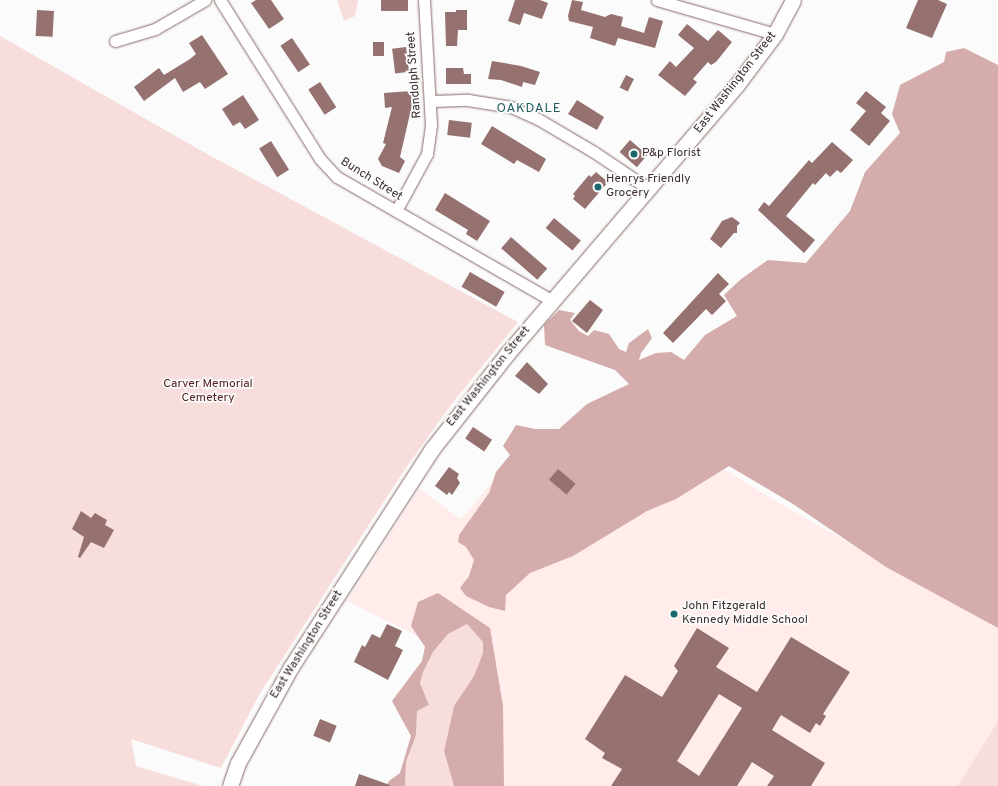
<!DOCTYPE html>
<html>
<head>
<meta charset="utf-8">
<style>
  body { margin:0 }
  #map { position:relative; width:998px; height:786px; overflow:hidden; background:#fafbfa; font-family:Overpass,sans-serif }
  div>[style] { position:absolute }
  .built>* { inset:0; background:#ffeceb }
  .green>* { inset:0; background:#f7dddc }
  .forest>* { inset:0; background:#d4acab }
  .building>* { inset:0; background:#957170; transform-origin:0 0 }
  .roads { filter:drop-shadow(0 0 1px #886867) drop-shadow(0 0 1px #886867) }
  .minor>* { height:11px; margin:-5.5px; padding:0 5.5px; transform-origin:5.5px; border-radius:5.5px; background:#fff }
  .secondary>* { height:15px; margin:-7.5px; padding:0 7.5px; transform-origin:7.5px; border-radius:7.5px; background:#fff }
  .dots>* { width:11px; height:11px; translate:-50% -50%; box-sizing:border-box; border:2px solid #fafbfa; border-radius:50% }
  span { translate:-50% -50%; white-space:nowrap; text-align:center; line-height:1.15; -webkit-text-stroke:3.5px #fafbfa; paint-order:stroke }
  .street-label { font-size:12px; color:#3a2d2c }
  .poi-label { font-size:12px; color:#3a2d2c }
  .left { translate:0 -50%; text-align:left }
  .park-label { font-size:12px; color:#552224 }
  .neighbourhood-label { font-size:13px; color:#215c60; letter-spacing:1px }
</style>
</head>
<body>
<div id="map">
  <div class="built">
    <i style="clip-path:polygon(645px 421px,781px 504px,998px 628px,998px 786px,441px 786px,464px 659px,347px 601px,419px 489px,461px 519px,495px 479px)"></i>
  </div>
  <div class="green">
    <i style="clip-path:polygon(337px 0,358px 0,355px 16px,344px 21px)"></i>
    <i style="clip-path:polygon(0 36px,209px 155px,518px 322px,450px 406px,403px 472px,259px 695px,221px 768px,131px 739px,136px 766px,203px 786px,0 786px)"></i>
    <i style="clip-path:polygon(467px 624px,483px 642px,483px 653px,474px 676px,454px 706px,444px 750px,454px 786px,405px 786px,406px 762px,416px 735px,417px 711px,429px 705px,420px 683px,423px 672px,433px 652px,448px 634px)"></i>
    <i style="clip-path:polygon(998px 721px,998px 786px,958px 786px)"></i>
  </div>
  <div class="forest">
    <i style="clip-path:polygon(964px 48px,998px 65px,998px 628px,886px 567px,793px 504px,729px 466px,676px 499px,647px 511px,573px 556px,530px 573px,506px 595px,505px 611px,489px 607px,466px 596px,460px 588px,469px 576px,474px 560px,466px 547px,458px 542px,459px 535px,489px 493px,496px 472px,510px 455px,503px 446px,516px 425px,535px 429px,559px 429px,587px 404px,629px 384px,615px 370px,545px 345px,544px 325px,559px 310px,575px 313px,570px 320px,579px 331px,588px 336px,594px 330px,609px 334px,619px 349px,626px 352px,629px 343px,648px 329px,652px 338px,641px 353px,639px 360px,656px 353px,671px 352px,684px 360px,705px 335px,737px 316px,724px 295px,741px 279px,768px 260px,806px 263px,850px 211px,865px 172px,900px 133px,892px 114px,900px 85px,944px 62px,946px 52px)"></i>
    <i style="clip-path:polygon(438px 593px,490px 628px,503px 706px,504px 786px,454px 786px,444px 751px,454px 706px,474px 676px,483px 653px,483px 642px,467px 624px,448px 634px,433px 652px,423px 672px,420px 683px,429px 705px,417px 711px,416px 735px,406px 762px,405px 786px,386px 786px,389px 781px,400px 773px,411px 736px,392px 701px,422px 661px,425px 647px,411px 626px,418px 602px)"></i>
  </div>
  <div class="building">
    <i style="clip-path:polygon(256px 0,271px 0,284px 19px,269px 29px,251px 3px)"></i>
    <i style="left:381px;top:0;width:27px;height:11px"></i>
    <i style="clip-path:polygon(515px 0,540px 0,548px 3px,542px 19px,524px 13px,520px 25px,508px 21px)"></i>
    <i style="clip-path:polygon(572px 0,583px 2px,581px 10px,605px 17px,611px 14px,623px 17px,621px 26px,644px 33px,649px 17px,663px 21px,655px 48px,618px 38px,615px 46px,590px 38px,593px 27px,569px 21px,568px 16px)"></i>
    <i style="clip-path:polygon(918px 0,938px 0,947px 4px,932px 38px,906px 28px)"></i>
    <i style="left:37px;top:10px;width:17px;height:26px;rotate:3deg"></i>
    <i style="clip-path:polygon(456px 10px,467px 10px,467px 30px,458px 30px,457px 46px,446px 46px,445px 12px,456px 12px)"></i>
    <i style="clip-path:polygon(687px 24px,708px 41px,718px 30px,732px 42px,716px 62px,711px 65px,708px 62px,693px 79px,697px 82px,685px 96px,658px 75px,670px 61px,676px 67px,694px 48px,678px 35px)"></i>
    <i style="clip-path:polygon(202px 35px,228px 74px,205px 89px,200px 82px,183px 92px,175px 78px,144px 101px,134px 87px,159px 68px,164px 75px,190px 59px,196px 54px,189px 43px)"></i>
    <i style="left:292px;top:38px;width:32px;height:14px;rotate:56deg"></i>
    <i style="left:384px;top:42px;width:14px;height:11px;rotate:90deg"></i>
    <i style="left:406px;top:47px;width:25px;height:14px;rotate:83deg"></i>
    <i style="clip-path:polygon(492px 61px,521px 66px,540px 72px,535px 85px,523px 82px,522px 87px,501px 80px,488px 79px)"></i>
    <i style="clip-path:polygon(446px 68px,463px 68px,464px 74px,471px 74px,471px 84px,446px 84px)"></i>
    <i style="left:626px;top:75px;width:9px;height:14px;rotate:27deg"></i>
    <i style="left:320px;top:82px;width:30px;height:14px;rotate:57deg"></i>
    <i style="clip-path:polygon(411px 91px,412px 105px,400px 157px,405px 161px,399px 173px,382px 166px,378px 159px,386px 144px,383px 143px,392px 107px,385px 108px,384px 93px)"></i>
    <i style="clip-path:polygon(866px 91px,886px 107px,881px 113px,890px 121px,869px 146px,850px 130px,866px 111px,856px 103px)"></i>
    <i style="clip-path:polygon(243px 95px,259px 120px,245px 129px,240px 122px,233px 126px,222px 109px)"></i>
    <i style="clip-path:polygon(577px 100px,604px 117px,597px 130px,568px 114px)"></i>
    <i style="left:449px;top:120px;width:23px;height:15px;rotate:7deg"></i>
    <i style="clip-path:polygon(492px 126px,546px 159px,539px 172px,517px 160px,514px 164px,481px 144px)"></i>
    <i style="left:630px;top:140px;width:23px;height:16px;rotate:41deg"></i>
    <i style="left:271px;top:141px;width:34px;height:14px;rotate:58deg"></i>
    <i style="clip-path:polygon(832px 142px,853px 160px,841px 173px,837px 170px,830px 177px,826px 173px,815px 185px,813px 183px,786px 216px,815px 240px,804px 253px,758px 210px,764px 202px,769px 206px,809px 160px,812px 163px)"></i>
    <i style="clip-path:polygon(596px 172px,608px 182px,585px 209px,573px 199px,575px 196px,573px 194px,589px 175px,591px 177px)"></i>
    <i style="clip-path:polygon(445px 193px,490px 221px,477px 241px,466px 234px,468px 230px,435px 210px)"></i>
    <i style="clip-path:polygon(732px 217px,740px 223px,737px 226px,737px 233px,734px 233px,721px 248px,710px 239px,722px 221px)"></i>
    <i style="left:554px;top:218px;width:35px;height:13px;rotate:40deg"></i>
    <i style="left:511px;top:237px;width:48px;height:15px;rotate:41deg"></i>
    <i style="left:470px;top:272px;width:40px;height:17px;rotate:30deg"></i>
    <i style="clip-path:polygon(718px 273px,729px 284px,719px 294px,726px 301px,712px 315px,706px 309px,673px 343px,663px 333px)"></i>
    <i style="clip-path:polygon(590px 300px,603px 310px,587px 333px,572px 321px)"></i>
    <i style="clip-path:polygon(527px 362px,548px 384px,539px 394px,515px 376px)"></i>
    <i style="left:473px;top:427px;width:23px;height:14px;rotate:34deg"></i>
    <i style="clip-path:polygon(449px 467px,459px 474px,457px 478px,460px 483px,452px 495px,449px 492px,447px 495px,435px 486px)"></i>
    <i style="left:558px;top:469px;width:23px;height:14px;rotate:40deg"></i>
    <i style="clip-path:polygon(81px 511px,91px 518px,95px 513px,107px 520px,105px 525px,114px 530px,104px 548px,91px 542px,80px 558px,78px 557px,84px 537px,72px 529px)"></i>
    <i style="clip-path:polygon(387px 624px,402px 631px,395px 646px,403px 650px,388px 680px,354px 662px,362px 645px,365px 647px,372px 634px,380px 638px)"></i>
    <i style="clip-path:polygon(evenodd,697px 628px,729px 648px,716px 667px,757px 692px,791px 637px,850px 672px,823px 714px,826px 716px,820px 726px,816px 723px,810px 733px,781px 715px,772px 730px,825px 763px,811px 786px,767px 786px,774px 776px,752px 762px,737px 786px,611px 786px,622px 769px,602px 758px,605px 753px,585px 739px,625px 675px,662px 697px,678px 671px,674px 666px,697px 628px,719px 694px,742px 708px,699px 776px,677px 761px,719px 694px)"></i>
    <i style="left:320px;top:719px;width:18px;height:18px;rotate:22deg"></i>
    <i style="clip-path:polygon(359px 774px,390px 785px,390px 786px,355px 786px)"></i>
  </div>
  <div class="roads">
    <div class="minor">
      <i style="left:220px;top:0;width:188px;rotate:57.8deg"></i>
      <i style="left:320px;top:159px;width:25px;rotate:47deg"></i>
      <i style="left:337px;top:177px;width:249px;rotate:29.9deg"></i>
      <i style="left:657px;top:0;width:123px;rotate:16.1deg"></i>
      <i style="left:115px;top:41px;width:42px;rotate:-16.7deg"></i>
      <i style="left:155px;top:29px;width:58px;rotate:-30.1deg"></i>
      <i style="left:432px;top:101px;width:36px;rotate:-2deg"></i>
      <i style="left:468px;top:100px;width:44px;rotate:9.2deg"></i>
      <i style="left:511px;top:107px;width:30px;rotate:24deg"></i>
      <i style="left:538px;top:119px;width:65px;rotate:30.5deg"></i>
      <i style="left:594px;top:152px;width:66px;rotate:33.9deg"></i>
      <i style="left:396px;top:211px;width:65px;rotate:-61.5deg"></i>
      <i style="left:427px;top:154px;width:29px;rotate:-82deg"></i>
      <i style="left:431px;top:125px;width:125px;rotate:-93.2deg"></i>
    </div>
    <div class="secondary">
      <i style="left:230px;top:786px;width:24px;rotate:-71deg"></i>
      <i style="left:238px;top:763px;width:110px;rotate:-61.1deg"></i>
      <i style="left:291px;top:667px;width:260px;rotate:-57.1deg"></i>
      <i style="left:432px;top:449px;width:121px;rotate:-51.7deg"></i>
      <i style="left:507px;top:354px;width:353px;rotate:-49.5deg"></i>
      <i style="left:736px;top:86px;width:65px;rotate:-53.1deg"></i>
      <i style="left:775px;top:34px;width:38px;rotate:-62deg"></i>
    </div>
  </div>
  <div class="dots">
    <i style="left:634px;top:154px;background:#1b686e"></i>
    <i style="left:598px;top:187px;background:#1b686e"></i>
    <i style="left:674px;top:614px;background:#1b686e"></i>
  </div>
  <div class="street-label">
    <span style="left:415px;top:75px;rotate:-94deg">Randolph Street</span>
    <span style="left:736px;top:83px;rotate:-52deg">East Washington Street</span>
    <span style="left:371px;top:180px;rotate:32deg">Bunch Street</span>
    <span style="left:489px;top:377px;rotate:-51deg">East Washington Street</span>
    <span style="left:307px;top:645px;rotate:-58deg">East Washington Street</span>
  </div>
  <div class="poi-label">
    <span class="left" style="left:642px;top:154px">P&amp;p Florist</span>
    <span class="left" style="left:606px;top:187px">Henrys Friendly<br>Grocery</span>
    <span class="left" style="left:682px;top:614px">John Fitzgerald<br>Kennedy Middle School</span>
  </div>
  <div class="park-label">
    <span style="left:208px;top:392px">Carver Memorial<br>Cemetery</span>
  </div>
  <div class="neighbourhood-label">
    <span style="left:529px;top:109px">OAKDALE</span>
  </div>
</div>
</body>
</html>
